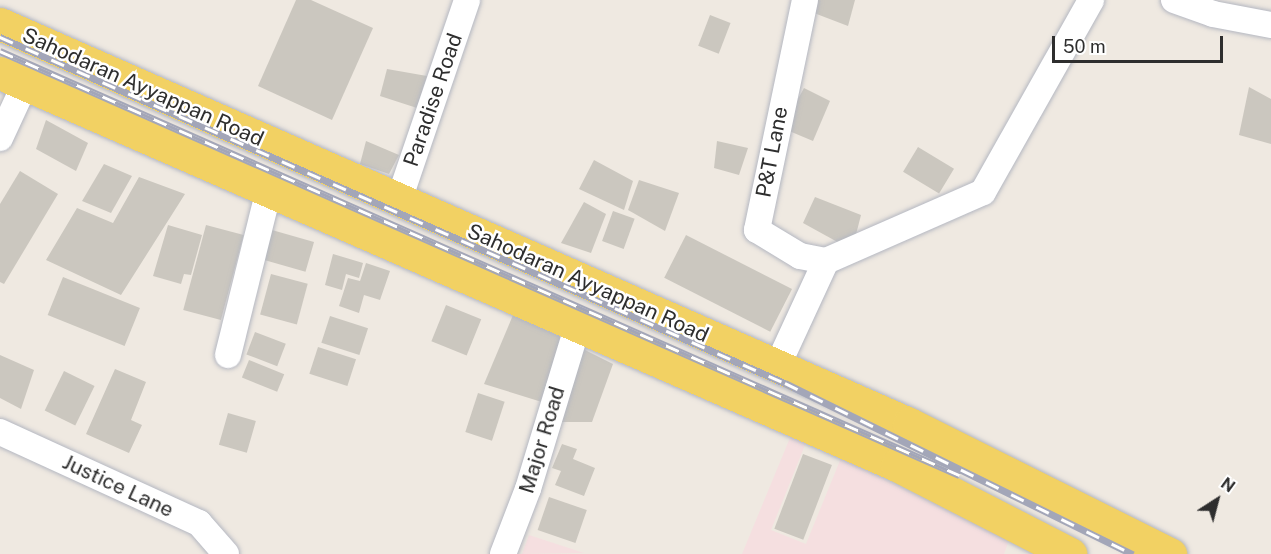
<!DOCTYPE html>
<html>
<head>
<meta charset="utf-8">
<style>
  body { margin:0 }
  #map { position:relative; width:1271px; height:554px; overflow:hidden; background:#efe9e1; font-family:"Public Sans",sans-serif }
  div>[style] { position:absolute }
  .medical>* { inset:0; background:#f5dfe0 }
  .building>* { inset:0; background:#cbc7bf; transform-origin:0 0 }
  .roads { filter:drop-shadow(0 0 2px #b4b7c1) drop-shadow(0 0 2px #b4b7c1) }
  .minor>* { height:26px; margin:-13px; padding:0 13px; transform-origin:13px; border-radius:13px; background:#fff }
  .primary>* { height:33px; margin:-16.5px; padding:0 16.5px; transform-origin:16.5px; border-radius:16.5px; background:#f2d163 }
  .rail>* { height:7px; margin-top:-3.5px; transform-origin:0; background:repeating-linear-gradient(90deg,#fff 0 14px,#a3a6b8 0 28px); box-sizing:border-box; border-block:2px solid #a3a6b8 }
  span { translate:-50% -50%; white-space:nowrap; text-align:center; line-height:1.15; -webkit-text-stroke:5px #fff; paint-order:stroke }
  .street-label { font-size:21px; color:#2e2e2e }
  .north { position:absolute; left:1187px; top:470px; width:60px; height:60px; -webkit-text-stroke:4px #fff; paint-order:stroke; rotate:36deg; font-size:16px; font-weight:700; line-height:24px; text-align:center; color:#2e2e2e }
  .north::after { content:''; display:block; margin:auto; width:21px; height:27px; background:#2e2e2e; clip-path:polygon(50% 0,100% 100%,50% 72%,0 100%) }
  .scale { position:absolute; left:1052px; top:36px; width:171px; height:27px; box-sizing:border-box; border:3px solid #2e2e2e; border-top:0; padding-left:8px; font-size:18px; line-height:21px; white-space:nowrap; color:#2e2e2e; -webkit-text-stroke:4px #fff; paint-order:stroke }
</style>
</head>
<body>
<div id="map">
  <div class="medical">
    <i style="clip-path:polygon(792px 433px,807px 440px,771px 530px,806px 544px,841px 458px,1009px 540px,1004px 554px,742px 554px)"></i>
    <i style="clip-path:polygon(529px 535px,584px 553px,522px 554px)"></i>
  </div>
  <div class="building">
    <i style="clip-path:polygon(296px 0,311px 0,373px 28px,332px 120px,258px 86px)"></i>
    <i style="clip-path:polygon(817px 0,855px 0,848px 26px,814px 13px)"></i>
    <i style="left:710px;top:15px;width:22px;height:33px;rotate:21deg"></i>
    <i style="clip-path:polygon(387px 69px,427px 76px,417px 108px,380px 96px)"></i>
    <i style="clip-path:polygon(1249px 87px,1271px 99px,1271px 144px,1239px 135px)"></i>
    <i style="clip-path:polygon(804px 88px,830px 101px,813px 141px,782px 128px)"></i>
    <i style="clip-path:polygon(46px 120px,88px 143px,76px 171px,36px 149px)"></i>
    <i style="clip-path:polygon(366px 141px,399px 155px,389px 174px,360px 164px)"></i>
    <i style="clip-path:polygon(717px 141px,748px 148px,739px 175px,714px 168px)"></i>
    <i style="left:918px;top:147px;width:42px;height:29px;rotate:31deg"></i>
    <i style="clip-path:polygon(594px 160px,633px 181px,624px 210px,579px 189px)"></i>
    <i style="clip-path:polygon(104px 164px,132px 176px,111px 213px,82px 201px)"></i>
    <i style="clip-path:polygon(20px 171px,58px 194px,4px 284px,0 282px,0 204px)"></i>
    <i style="clip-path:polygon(139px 177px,185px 194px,121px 295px,46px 260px,77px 208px,113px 223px)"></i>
    <i style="clip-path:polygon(639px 180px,679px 193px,665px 231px,628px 210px)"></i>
    <i style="clip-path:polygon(815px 197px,861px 215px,852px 250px,803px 223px)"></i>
    <i style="clip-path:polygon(584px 202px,606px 214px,591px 253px,561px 243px)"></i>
    <i style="left:613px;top:211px;width:23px;height:32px;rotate:20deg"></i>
    <i style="clip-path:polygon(168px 225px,202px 235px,191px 275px,184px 274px,181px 284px,153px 276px)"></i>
    <i style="left:206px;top:225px;width:39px;height:88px;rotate:15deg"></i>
    <i style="left:265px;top:228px;width:51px;height:31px;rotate:16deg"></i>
    <i style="left:686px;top:235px;width:119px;height:48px;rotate:27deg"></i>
    <i style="clip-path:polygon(333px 254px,363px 263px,359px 278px,346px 274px,342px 290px,325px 285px)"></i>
    <i style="clip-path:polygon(366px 263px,390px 271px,380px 300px,364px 295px,359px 313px,339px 306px,348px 278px,360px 281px)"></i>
    <i style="left:271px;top:274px;width:38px;height:42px;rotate:15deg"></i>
    <i style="left:63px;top:277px;width:83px;height:41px;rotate:22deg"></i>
    <i style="left:446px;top:305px;width:38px;height:39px;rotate:22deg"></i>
    <i style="clip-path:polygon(513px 315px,566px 335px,545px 403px,484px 384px)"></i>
    <i style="left:330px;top:316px;width:40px;height:28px;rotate:18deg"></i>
    <i style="left:255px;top:332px;width:33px;height:24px;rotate:21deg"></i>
    <i style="clip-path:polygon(577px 346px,613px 364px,592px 422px,561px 422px)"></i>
    <i style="left:318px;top:347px;width:40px;height:28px;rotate:18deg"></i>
    <i style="clip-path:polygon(0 355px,34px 370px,21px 409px,0 398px)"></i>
    <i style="left:249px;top:360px;width:38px;height:19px;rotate:22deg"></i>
    <i style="clip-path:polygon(115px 369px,146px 382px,131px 420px,142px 425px,129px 453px,86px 434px)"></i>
    <i style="left:64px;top:371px;width:34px;height:44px;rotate:26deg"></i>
    <i style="left:478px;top:393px;width:28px;height:41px;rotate:18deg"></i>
    <i style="left:228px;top:413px;width:29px;height:33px;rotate:16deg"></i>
    <i style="clip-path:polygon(562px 444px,577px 449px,573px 459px,595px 468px,584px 496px,555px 485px,561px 471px,552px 468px)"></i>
    <i style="left:803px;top:454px;width:31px;height:80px;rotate:21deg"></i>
    <i style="left:549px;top:497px;width:40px;height:35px;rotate:19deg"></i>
  </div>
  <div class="roads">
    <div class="minor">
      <i style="left:805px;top:0;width:235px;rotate:101.8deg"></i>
      <i style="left:757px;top:230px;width:50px;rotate:31.2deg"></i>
      <i style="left:800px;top:256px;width:26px;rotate:11deg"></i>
      <i style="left:1174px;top:0;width:41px;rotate:19.7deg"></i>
      <i style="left:1213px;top:14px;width:59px;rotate:10.7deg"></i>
      <i style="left:0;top:138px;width:60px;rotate:-65.2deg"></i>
      <i style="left:399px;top:200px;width:211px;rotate:-71.2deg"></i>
      <i style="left:228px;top:355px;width:167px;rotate:-76.1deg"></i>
      <i style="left:777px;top:367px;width:117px;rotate:-65.2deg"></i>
      <i style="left:826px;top:261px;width:171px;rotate:-23.7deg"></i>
      <i style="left:983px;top:192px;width:220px;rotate:-60.6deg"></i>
      <i style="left:0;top:432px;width:219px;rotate:24.6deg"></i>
      <i style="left:199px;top:523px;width:41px;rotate:48.9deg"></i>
      <i style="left:503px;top:554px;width:70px;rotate:-69deg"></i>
      <i style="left:528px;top:489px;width:172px;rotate:-73.1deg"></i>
    </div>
    <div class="primary">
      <i style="left:0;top:24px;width:993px;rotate:23.75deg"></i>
      <i style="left:909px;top:424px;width:292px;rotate:26.5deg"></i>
      <i style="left:0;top:73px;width:979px;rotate:23.61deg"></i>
      <i style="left:897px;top:465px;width:195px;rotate:27.2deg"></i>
    </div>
  </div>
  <div class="rail">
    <i style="left:0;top:37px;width:858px;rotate:23.79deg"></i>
    <i style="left:785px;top:383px;width:388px;rotate:26.2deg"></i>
    <i style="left:0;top:51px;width:1049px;rotate:23.85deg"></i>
  </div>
  <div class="street-label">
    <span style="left:143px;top:87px;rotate:24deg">Sahodaran Ayyappan Road</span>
    <span style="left:433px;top:100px;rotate:-71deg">Paradise Road</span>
    <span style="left:772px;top:152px;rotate:-79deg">P&amp;T Lane</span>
    <span style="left:588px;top:283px;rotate:24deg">Sahodaran Ayyappan Road</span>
    <span style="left:542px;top:440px;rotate:-73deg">Major Road</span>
    <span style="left:118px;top:486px;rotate:25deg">Justice Lane</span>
  </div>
  <div class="north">N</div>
  <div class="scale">50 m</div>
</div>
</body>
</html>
